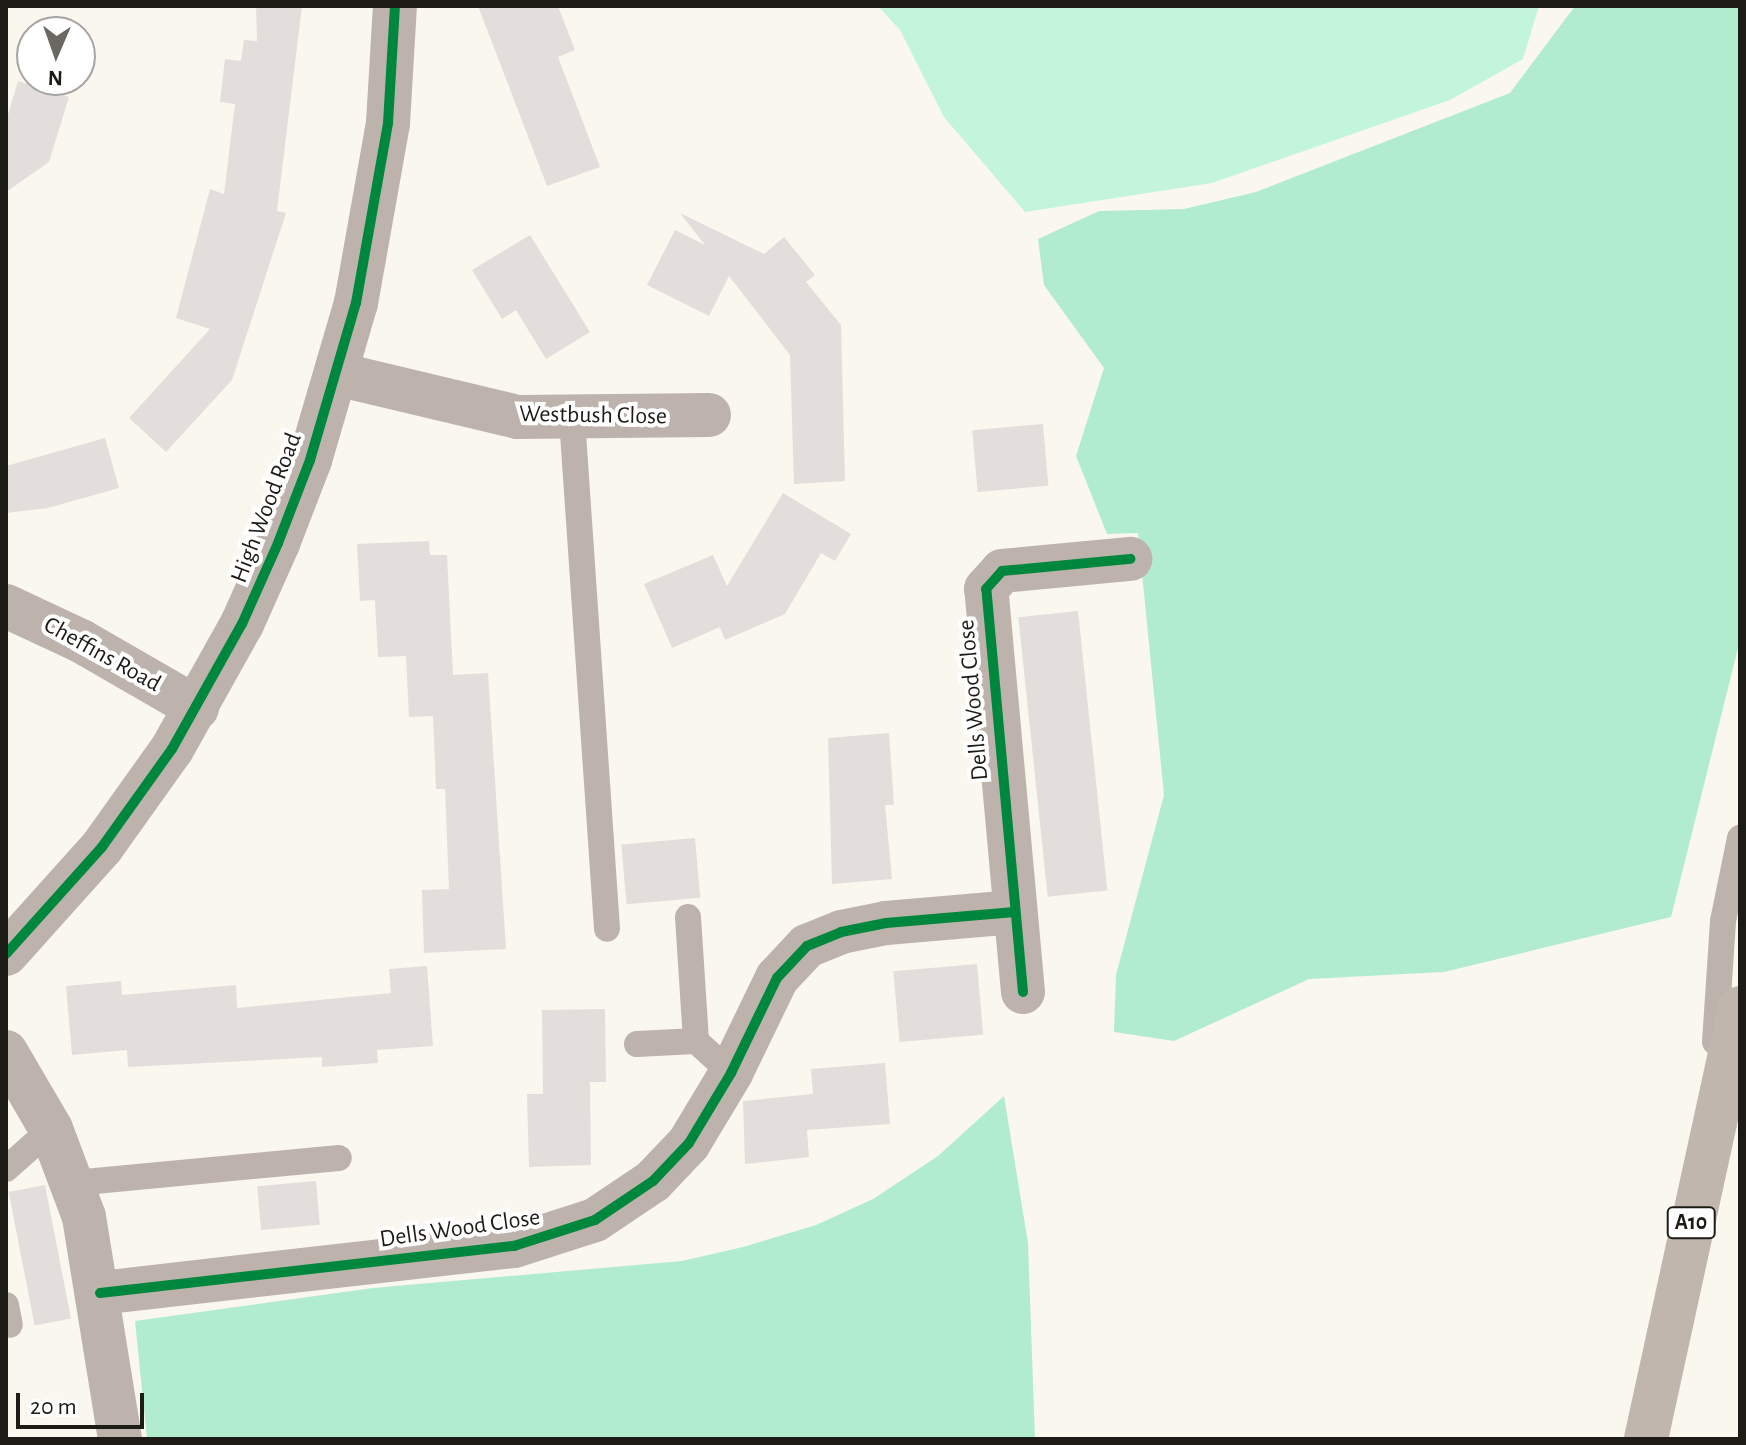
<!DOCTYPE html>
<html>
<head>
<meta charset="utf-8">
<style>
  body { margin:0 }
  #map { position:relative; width:1746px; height:1445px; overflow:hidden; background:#faf7ee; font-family:"Alegreya Sans",sans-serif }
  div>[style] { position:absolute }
  .green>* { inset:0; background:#c2f5d9 }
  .forest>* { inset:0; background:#b2ecce }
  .building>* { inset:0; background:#e3dedc; transform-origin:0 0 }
  .service>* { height:26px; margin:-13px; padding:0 13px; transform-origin:13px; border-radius:13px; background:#beb3ac }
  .minor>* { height:44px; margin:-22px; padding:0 22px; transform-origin:22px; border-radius:22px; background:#beb3ac }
  .trunk>* { height:44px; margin:-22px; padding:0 22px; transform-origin:22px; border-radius:22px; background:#c1b6ad }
  .cycleway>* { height:10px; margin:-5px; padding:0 5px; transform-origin:5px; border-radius:5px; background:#00873e }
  span { translate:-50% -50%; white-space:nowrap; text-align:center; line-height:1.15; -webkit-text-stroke:8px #fff; paint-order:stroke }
  .shield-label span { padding:2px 6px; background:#fff; border:2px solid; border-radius:6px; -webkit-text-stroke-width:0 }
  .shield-label { font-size:22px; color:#1d1b16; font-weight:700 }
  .street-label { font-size:24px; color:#1d1b16 }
  .frame { position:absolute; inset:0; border:8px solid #1d1b16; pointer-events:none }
  .north { position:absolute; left:16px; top:16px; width:80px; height:80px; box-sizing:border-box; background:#fff; border:2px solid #a5a4a2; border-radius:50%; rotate:182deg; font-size:22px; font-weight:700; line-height:32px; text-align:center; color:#1d1b16 }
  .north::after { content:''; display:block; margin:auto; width:28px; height:36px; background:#6a6862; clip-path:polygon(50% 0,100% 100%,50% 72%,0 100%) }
  .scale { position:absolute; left:16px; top:1393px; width:128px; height:36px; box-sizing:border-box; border:4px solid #1d1b16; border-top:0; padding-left:10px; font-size:24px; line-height:28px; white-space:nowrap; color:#1d1b16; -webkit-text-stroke:6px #fff; paint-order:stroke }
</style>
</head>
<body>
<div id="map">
  <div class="green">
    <i style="clip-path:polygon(878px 6px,1539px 6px,1523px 59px,1450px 100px,1212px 183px,1025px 212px,944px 117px,900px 30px)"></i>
  </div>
  <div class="forest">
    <i style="clip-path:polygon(1575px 6px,1740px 6px,1740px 640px,1671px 917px,1444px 972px,1309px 979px,1174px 1041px,1114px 1032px,1116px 975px,1164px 795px,1138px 533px,1107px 534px,1076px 456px,1104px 368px,1044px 285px,1038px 239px,1099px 211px,1184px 209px,1256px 192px,1510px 93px)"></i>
    <i style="clip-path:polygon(1004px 1096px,1028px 1243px,1035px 1439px,147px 1439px,135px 1321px,373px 1288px,682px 1261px,743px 1247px,816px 1225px,873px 1199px,938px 1156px)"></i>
  </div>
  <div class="building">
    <i style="clip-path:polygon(256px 6px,302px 6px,277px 211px,286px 213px,232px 380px,166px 452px,129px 418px,210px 329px,176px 318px,210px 189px,224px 194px,235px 104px,220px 102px,225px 59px,241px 61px,244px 40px,257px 41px)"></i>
    <i style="clip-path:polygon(478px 6px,558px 6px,575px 50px,558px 57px,600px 167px,547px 186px)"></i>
    <i style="clip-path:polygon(18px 81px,69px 97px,49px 162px,6px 192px,6px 121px)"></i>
    <i style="clip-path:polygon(680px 213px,764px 254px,784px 237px,815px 275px,806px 282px,841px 325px,845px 481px,794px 484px,790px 355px,729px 276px,709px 316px,647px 285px,675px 230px,705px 245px)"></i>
    <i style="clip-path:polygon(530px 235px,590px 332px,546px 359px,516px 310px,502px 319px,472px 270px)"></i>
    <i style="left:1043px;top:424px;width:62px;height:71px;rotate:85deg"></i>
    <i style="clip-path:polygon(105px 438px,119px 488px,48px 508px,6px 513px,6px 466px)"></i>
    <i style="clip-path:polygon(783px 493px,851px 534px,835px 561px,821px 553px,785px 614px,725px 640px,720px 627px,672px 648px,644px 584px,713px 555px,727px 586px)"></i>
    <i style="clip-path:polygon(429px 541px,430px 555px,447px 555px,453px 675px,488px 673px,506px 949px,424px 953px,422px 890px,449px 889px,445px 789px,436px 789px,433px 716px,409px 717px,406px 656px,378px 657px,375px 600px,360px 601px,357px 544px)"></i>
    <i style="left:1078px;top:611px;width:281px;height:60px;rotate:84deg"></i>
    <i style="clip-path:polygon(889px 733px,894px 805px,885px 805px,892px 879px,832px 884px,828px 738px)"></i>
    <i style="left:695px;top:838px;width:60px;height:74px;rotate:85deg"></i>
    <i style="left:977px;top:964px;width:71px;height:84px;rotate:85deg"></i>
    <i style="clip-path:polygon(427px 966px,433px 1046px,377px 1050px,378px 1063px,322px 1067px,322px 1057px,128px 1067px,127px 1050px,72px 1055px,66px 986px,121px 981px,122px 995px,236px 985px,237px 1008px,391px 993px,389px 969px)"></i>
    <i style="clip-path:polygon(605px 1009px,606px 1082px,590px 1082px,591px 1165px,529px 1167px,527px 1094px,543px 1094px,542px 1010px)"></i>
    <i style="clip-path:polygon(885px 1063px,890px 1124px,807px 1130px,809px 1157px,745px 1164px,743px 1101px,813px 1094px,811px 1069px)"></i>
    <i style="left:316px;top:1181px;width:44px;height:59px;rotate:85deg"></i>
    <i style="left:45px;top:1185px;width:136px;height:37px;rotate:79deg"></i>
  </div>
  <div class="service">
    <i style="left:572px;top:419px;width:511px;rotate:86.07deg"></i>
    <i style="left:688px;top:917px;width:124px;rotate:86.3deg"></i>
    <i style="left:696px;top:1041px;width:47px;rotate:42.4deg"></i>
    <i style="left:1715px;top:1042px;width:121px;rotate:-86.2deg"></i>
    <i style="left:1723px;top:921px;width:85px;rotate:-78.4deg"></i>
    <i style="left:637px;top:1044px;width:59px;rotate:-2.9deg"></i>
    <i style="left:6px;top:1169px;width:60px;rotate:-41.6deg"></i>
    <i style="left:74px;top:1183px;width:266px;rotate:-5.4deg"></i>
    <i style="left:6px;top:1305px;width:20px;rotate:79deg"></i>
  </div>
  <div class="minor">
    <i style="left:337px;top:374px;width:186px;rotate:13.4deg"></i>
    <i style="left:518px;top:417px;width:191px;rotate:-0.6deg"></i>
    <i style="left:6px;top:606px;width:83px;rotate:25deg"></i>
    <i style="left:81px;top:641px;width:134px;rotate:30deg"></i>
    <i style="left:6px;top:954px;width:144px;rotate:-48.1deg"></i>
    <i style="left:102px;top:847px;width:120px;rotate:-54.5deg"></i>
    <i style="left:172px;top:749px;width:143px;rotate:-60.8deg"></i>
    <i style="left:242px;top:624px;width:89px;rotate:-66deg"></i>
    <i style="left:278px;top:543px;width:89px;rotate:-68.9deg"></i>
    <i style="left:310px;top:460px;width:164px;rotate:-73.7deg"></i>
    <i style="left:356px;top:303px;width:183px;rotate:-79.9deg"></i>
    <i style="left:388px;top:123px;width:117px;rotate:-86.6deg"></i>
    <i style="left:1023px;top:992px;width:405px;rotate:-95.2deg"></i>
    <i style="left:986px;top:589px;width:24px;rotate:-48deg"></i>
    <i style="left:1002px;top:571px;width:129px;rotate:-5.4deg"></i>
    <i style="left:6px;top:1052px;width:89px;rotate:59.7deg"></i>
    <i style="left:51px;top:1129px;width:94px;rotate:69.4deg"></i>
    <i style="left:84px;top:1217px;width:225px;rotate:80.8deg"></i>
    <i style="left:100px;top:1293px;width:417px;rotate:-6.5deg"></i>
    <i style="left:514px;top:1246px;width:85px;rotate:-17.8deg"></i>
    <i style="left:595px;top:1220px;width:70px;rotate:-33.9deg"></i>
    <i style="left:653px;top:1181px;width:52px;rotate:-46.5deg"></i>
    <i style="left:689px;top:1143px;width:82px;rotate:-59deg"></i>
    <i style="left:731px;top:1073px;width:106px;rotate:-64.2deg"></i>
    <i style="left:777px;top:978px;width:44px;rotate:-46.8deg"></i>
    <i style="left:807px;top:946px;width:37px;rotate:-22deg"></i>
    <i style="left:841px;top:932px;width:46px;rotate:-11.3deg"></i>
    <i style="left:886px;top:923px;width:129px;rotate:-4.9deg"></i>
  </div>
  <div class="trunk">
    <i style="left:1646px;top:1439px;width:441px;rotate:-77.7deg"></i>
  </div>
  <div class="cycleway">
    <i style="left:6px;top:954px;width:144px;rotate:-48.1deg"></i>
    <i style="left:102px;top:847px;width:120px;rotate:-54.5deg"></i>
    <i style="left:172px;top:749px;width:143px;rotate:-60.8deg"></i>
    <i style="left:242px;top:624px;width:89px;rotate:-66deg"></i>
    <i style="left:278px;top:543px;width:89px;rotate:-68.9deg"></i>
    <i style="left:310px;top:460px;width:164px;rotate:-73.7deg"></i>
    <i style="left:356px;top:303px;width:183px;rotate:-79.9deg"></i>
    <i style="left:388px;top:123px;width:117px;rotate:-86.6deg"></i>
    <i style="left:1023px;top:992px;width:405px;rotate:-95.2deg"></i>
    <i style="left:986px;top:589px;width:24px;rotate:-48deg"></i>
    <i style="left:1002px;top:571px;width:129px;rotate:-5.4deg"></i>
    <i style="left:100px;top:1293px;width:417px;rotate:-6.5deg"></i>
    <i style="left:514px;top:1246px;width:85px;rotate:-17.8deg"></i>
    <i style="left:595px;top:1220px;width:70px;rotate:-33.9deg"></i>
    <i style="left:653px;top:1181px;width:52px;rotate:-46.5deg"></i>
    <i style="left:689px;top:1143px;width:82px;rotate:-59deg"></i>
    <i style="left:731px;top:1073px;width:106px;rotate:-64.2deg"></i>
    <i style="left:777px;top:978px;width:44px;rotate:-46.8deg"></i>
    <i style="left:807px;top:946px;width:37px;rotate:-22deg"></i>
    <i style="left:841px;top:932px;width:46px;rotate:-11.3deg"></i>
    <i style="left:886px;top:923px;width:129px;rotate:-4.9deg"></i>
  </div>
  <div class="shield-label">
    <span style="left:1691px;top:1223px">A10</span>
  </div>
  <div class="street-label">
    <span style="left:593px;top:416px;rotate:1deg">Westbush Close</span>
    <span style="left:267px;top:508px;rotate:-69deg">High Wood Road</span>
    <span style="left:102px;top:655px;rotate:29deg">Cheffins Road</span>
    <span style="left:974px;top:700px;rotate:-95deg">Dells Wood Close</span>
    <span style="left:460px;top:1229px;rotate:-8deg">Dells Wood Close</span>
  </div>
  <div class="frame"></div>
  <div class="north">N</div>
  <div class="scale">20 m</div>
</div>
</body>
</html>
